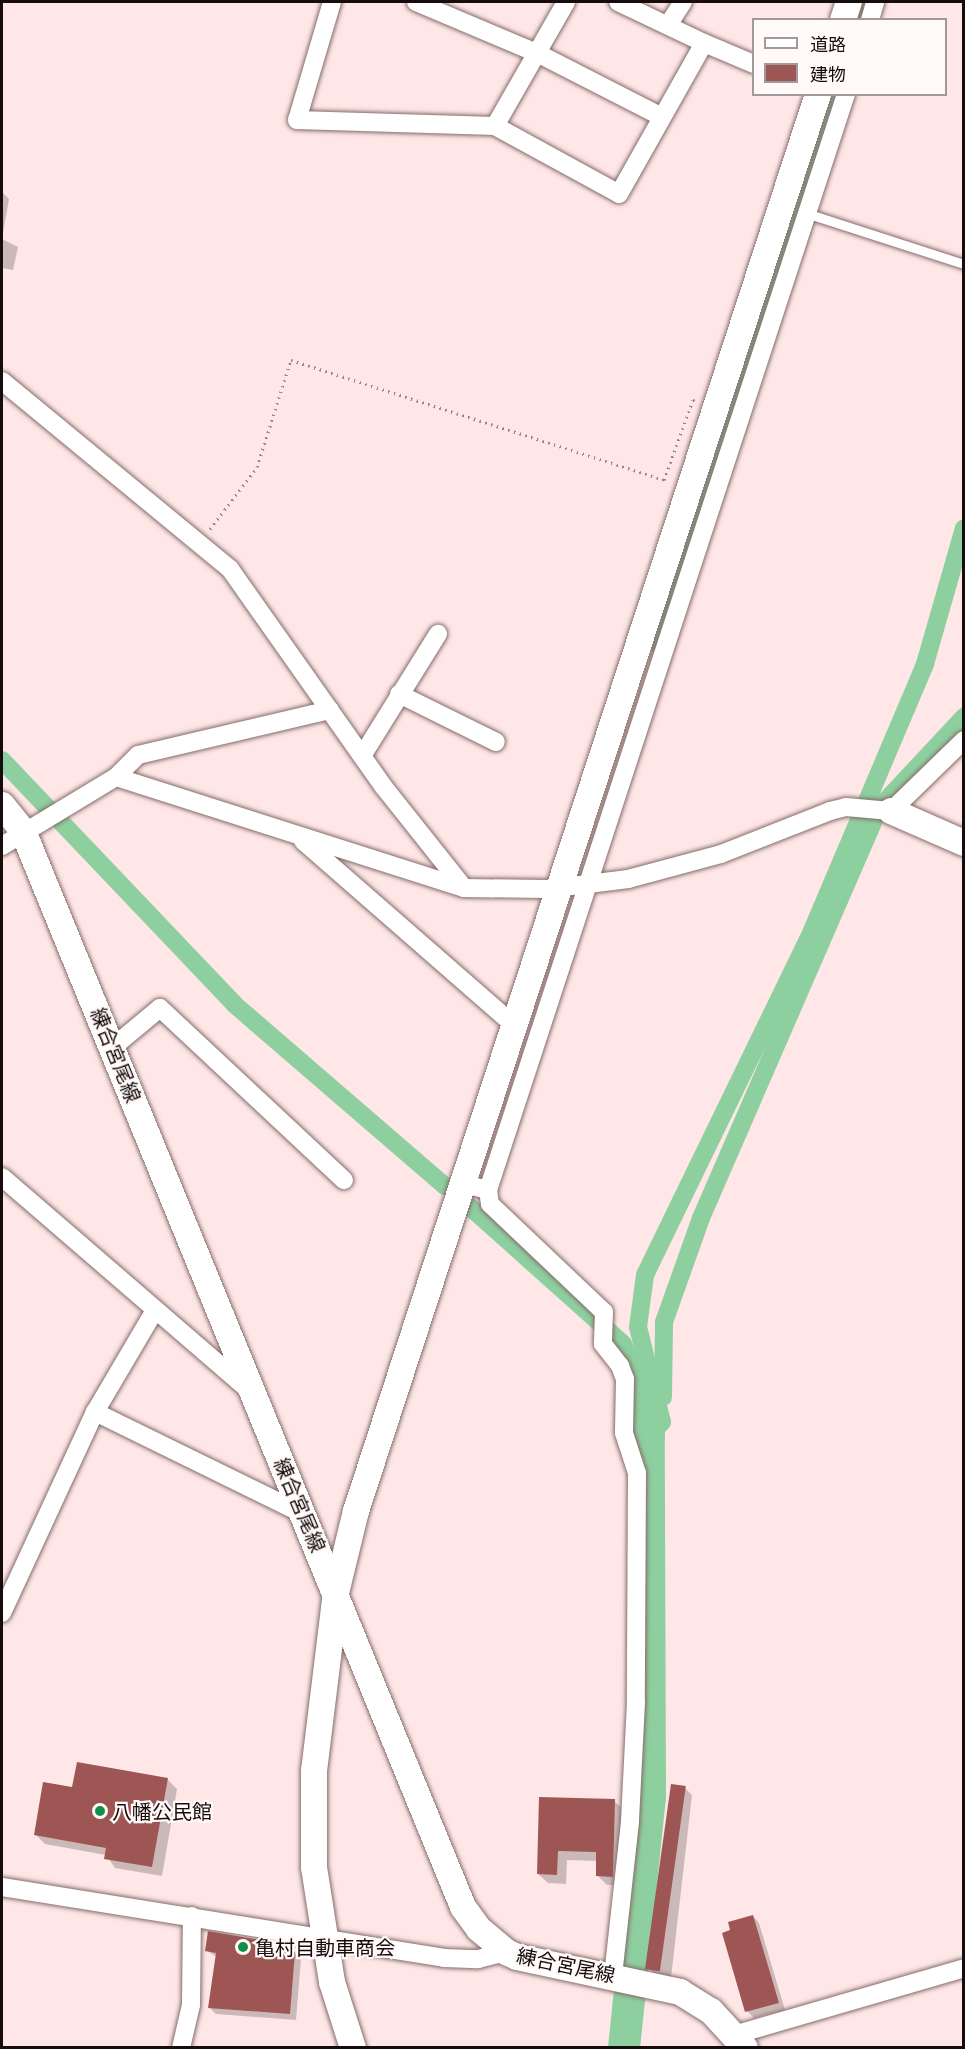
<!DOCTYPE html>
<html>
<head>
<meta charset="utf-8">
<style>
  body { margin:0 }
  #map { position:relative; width:965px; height:2049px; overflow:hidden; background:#fee7e6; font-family:"Asap Condensed","Noto Sans JP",sans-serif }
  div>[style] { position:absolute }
  .shadow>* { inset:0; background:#0003 }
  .canal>* { height:18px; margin:-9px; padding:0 9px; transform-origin:9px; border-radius:9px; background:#8ecf9f }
  .river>* { height:32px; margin:-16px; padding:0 16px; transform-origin:16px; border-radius:16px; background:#8ecf9f }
  .building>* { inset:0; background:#9d5654; transform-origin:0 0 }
  .path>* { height:3px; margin-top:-1.5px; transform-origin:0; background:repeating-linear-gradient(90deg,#988786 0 1.5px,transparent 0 6px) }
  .roads { filter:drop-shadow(0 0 2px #846c6a) drop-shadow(0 0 2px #846c6a) }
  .lane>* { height:9px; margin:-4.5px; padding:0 4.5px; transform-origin:4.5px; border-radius:4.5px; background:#fff }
  .street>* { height:18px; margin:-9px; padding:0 9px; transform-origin:9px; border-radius:9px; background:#fff }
  .secondary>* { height:26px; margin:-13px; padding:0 13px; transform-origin:13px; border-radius:13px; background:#fff }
  .dots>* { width:16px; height:16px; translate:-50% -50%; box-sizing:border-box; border:3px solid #fff9f9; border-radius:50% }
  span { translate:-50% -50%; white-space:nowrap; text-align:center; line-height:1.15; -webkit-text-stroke:4.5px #fff9f9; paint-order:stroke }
  .street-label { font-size:20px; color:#150c0b }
  .poi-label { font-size:20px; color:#150c0b }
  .left { translate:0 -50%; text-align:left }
  .frame { position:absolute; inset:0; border:3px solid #150c0b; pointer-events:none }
  .legend { position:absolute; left:752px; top:18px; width:195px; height:78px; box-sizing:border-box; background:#fff9f9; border:2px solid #a19a9a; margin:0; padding:8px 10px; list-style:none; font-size:18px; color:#150c0b }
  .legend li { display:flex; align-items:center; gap:12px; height:30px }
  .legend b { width:30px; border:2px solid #a19a9a }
</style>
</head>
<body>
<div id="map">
  <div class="shadow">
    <i style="clip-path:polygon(2px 192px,9px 199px,2px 239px,18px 247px,13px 270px,2px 268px)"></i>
    <i style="clip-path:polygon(168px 1780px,177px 1789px,162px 1876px,115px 1868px,106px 1855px,45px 1844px,35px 1834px,74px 1789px)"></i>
    <i style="clip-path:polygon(685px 1788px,692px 1795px,671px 1978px,657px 1976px,650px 1969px)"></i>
    <i style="clip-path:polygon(540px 1798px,614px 1801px,624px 1810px,622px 1885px,607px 1885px,597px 1875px,598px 1861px,567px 1860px,566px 1884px,548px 1883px,538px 1874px)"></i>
    <i style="clip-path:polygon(753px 1916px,759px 1923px,785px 2010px,754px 2018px,747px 2011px,732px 1931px)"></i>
    <i style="clip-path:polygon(266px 1942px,272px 1951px,295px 1953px,301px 1959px,296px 2020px,216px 2014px,210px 2008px,217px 1957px,207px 1951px)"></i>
  </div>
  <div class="canal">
    <i style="left:860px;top:20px;width:19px;rotate:-72deg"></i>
    <i style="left:657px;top:643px;width:577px;rotate:-72.04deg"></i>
    <i style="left:2px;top:760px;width:337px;rotate:46.4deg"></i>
    <i style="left:234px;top:1004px;width:279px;rotate:40.8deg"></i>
    <i style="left:470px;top:1207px;width:205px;rotate:41.8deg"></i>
    <i style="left:623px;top:1344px;width:59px;rotate:68.2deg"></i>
    <i style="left:663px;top:1397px;width:75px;rotate:-89.2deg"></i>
    <i style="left:664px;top:1322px;width:110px;rotate:-70.4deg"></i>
    <i style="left:701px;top:1218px;width:447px;rotate:-66.5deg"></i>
    <i style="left:879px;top:808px;width:125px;rotate:-47deg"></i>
    <i style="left:649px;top:1436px;width:19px;rotate:-47deg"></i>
    <i style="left:662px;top:1422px;width:98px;rotate:-104.2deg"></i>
    <i style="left:638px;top:1327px;width:52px;rotate:-82.3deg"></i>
    <i style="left:645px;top:1275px;width:373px;rotate:-64.1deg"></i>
    <i style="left:808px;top:940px;width:300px;rotate:-67deg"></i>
    <i style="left:925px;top:664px;width:141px;rotate:-74deg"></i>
  </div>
  <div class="river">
    <i style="left:624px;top:2048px;width:252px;rotate:-84.1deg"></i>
    <i style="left:650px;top:1797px;width:361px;rotate:-90.2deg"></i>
    <i style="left:649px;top:1436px;width:37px;rotate:-96deg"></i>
  </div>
  <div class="building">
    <i style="clip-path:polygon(77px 1762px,168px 1778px,152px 1867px,104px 1859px,106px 1848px,34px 1835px,43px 1782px,72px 1787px)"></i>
    <i style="left:671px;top:1784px;width:15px;height:187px;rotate:8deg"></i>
    <i style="clip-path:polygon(539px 1797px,615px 1799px,613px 1877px,596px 1876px,596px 1852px,558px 1851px,557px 1875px,537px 1874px)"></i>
    <i style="clip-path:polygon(753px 1915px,779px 2003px,745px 2012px,722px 1933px,730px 1930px,728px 1922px)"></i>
    <i style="clip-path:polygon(208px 1931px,267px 1941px,266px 1949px,295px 1952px,290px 2014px,208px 2008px,216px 1953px,205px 1951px)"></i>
  </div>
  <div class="path">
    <i style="left:210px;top:529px;width:78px;rotate:-52.8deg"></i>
    <i style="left:257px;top:467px;width:112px;rotate:-72.4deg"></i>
    <i style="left:291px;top:360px;width:392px;rotate:17.8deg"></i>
    <i style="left:664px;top:480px;width:85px;rotate:-70.1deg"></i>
    <i style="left:693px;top:400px;width:3px;rotate:18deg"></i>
  </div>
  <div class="roads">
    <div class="lane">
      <i style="left:809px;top:214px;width:163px;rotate:17.9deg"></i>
    </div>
    <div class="street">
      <i style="left:332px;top:2px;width:123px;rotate:106.5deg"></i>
      <i style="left:297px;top:120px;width:198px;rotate:1.7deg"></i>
      <i style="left:495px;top:126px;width:141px;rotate:28.7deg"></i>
      <i style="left:619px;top:194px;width:173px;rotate:-60.6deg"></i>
      <i style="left:704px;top:43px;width:95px;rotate:-154.5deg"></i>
      <i style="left:416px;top:2px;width:131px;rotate:22.9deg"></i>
      <i style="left:537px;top:53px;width:140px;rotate:27.1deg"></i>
      <i style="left:870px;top:20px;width:19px;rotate:-74deg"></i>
      <i style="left:668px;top:25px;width:27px;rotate:-57deg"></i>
      <i style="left:704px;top:43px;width:54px;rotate:22.8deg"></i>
      <i style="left:495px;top:126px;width:143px;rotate:-60.2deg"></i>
      <i style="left:2px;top:381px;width:296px;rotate:39.5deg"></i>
      <i style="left:230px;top:569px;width:266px;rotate:54.8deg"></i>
      <i style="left:383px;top:786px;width:130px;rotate:51.5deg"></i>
      <i style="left:399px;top:694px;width:108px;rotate:26.3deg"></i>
      <i style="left:362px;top:756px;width:144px;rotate:-58.1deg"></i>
      <i style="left:116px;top:777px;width:365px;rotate:17.7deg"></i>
      <i style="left:464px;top:888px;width:83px;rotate:0.7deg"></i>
      <i style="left:547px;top:889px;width:82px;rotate:-7deg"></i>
      <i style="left:628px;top:879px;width:96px;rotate:-15deg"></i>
      <i style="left:721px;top:854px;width:117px;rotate:-21.5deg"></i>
      <i style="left:830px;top:811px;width:16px;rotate:-14deg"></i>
      <i style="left:846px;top:807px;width:45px;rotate:5.1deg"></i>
      <i style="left:891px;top:811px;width:102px;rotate:-44.2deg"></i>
      <i style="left:303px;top:841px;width:283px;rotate:41.1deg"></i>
      <i style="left:2px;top:846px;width:133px;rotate:-31.2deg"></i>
      <i style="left:116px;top:777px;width:31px;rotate:-45deg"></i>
      <i style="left:138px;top:755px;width:197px;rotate:-13.2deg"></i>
      <i style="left:113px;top:1047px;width:61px;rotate:-39.7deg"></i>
      <i style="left:160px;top:1008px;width:252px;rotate:43.1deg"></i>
      <i style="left:2px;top:1177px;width:328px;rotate:40.8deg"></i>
      <i style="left:465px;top:1184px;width:24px;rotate:15deg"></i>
      <i style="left:488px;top:1190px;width:1153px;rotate:-71.91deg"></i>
      <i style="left:488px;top:1190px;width:14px;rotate:82deg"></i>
      <i style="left:490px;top:1204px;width:157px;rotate:43.5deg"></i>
      <i style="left:604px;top:1312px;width:32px;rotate:92deg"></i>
      <i style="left:603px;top:1344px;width:28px;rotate:52deg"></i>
      <i style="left:620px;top:1366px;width:14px;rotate:69deg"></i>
      <i style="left:625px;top:1379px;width:54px;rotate:91.1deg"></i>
      <i style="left:624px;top:1433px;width:42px;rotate:72deg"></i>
      <i style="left:637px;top:1473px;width:229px;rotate:90.3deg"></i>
      <i style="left:636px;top:1702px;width:120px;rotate:92.9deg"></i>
      <i style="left:630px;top:1822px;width:155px;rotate:96.3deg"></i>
      <i style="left:95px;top:1412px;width:234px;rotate:26.1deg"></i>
      <i style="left:2px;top:1613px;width:221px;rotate:-65.2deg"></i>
      <i style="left:95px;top:1412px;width:116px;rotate:-59.5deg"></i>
      <i style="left:2px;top:1887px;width:448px;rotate:9.1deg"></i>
      <i style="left:444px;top:1958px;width:34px;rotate:2deg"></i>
      <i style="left:478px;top:1959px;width:29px;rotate:-14deg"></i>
      <i style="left:734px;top:2035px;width:240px;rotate:-16.2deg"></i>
      <i style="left:181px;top:2048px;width:44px;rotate:-76.9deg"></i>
      <i style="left:191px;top:2005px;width:89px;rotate:-89.4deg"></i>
    </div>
    <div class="secondary">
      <i style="left:843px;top:20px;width:19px;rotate:-72deg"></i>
      <i style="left:2px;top:805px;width:33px;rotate:51deg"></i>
      <i style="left:23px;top:831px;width:1162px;rotate:67.76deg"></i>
      <i style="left:463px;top:1907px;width:27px;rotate:54deg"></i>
      <i style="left:479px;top:1929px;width:35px;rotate:40deg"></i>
      <i style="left:506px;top:1952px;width:12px;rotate:24deg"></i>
      <i style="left:517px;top:1957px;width:167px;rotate:12.1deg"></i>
      <i style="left:680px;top:1992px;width:36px;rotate:32deg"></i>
      <i style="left:711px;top:2011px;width:50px;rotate:47.4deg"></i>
      <i style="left:891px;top:811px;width:80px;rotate:23.7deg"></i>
      <i style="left:353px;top:2048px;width:69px;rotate:-107.7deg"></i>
      <i style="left:332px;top:1982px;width:116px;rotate:-98.9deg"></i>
      <i style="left:314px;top:1867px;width:96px;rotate:-90deg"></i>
      <i style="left:314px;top:1771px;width:179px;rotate:-83deg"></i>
      <i style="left:336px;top:1593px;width:84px;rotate:-76.3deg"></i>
      <i style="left:356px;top:1511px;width:1490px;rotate:-71.94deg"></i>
    </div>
  </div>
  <div class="dots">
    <i style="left:100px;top:1811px;background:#138f4c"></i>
    <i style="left:243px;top:1947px;background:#138f4c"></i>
  </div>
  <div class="street-label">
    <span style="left:116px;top:1055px;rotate:68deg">練合宮尾線</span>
    <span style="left:300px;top:1505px;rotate:67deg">練合宮尾線</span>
    <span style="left:566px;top:1965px;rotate:12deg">練合宮尾線</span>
  </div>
  <div class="poi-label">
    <span class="left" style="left:112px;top:1811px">八幡公民館</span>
    <span class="left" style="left:255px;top:1947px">亀村自動車商会</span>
  </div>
  <div class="frame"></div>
  <ul class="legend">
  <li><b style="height:8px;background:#fff"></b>道路</li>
  <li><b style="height:16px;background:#9d5654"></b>建物</li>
  </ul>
</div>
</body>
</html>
